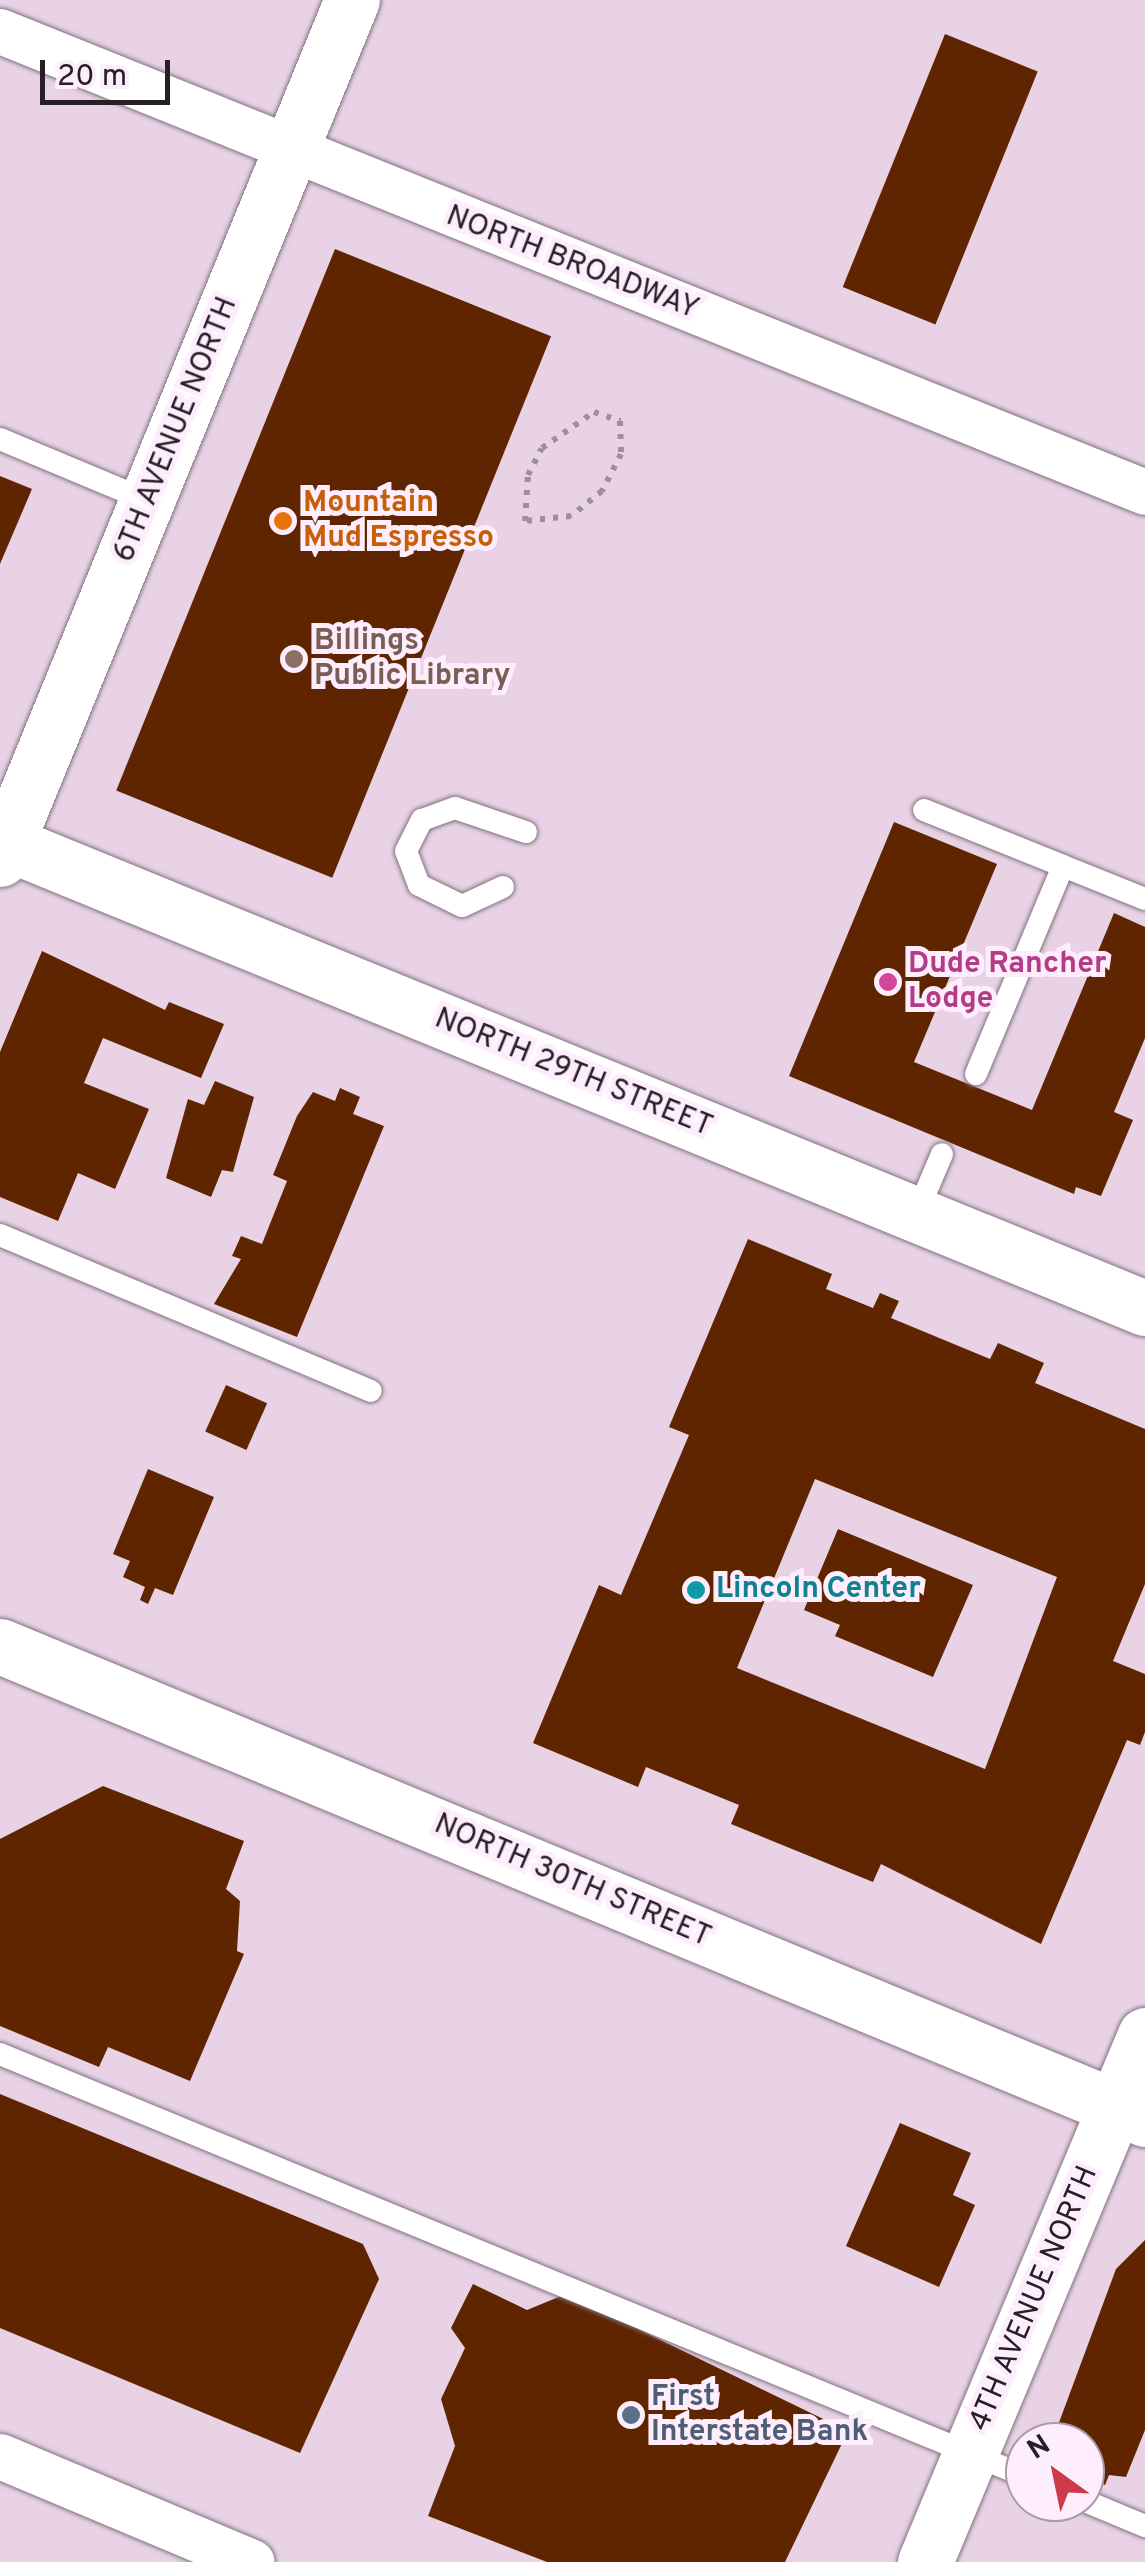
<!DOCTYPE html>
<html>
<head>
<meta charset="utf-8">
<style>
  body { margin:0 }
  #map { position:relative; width:1145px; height:2562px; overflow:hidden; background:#f0dfee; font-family:Overpass,sans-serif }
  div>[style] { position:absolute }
  .built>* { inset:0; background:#e9d2e6 }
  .building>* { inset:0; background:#5f2501; transform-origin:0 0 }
  .path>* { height:6px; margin-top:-3px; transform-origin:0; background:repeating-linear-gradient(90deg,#9d909b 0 5px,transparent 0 13px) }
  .roads { filter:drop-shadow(0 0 2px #817280) drop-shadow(0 0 2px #817280) }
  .service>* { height:22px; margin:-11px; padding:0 11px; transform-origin:11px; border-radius:11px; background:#fff }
  .minor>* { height:45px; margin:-22.5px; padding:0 22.5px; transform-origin:22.5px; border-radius:22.5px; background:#fff }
  .tertiary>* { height:55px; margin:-27.5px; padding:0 27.5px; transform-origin:27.5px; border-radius:27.5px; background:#fff }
  .primary>* { height:55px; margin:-27.5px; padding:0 27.5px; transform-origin:27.5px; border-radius:27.5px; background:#fff }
  .dots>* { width:28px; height:28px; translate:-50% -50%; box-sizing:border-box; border:5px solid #feedfc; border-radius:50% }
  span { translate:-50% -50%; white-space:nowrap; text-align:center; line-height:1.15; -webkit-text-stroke:10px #feedfc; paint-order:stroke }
  .street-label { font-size:30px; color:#262026 }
  .food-label { font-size:30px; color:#c56008; font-weight:700 }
  .left { translate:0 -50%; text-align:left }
  .education-label { font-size:30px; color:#785e54; font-weight:700 }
  .hotel-label { font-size:30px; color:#b23c85; font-weight:700 }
  .culture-label { font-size:30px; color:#0d838f; font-weight:700 }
  .service-label { font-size:30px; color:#4e5e75; font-weight:700 }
  .north { position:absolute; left:1005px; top:2422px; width:100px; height:100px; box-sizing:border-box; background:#feedfc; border:2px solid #a89ba6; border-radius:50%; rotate:327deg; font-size:28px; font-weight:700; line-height:40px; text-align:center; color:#262026 }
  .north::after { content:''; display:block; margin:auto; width:35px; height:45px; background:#cc3b4b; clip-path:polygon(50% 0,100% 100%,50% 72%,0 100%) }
  .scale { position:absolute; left:40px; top:60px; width:130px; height:45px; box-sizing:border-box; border:5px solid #262026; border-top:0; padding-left:12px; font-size:30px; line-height:35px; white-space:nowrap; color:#262026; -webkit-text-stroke:8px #feedfc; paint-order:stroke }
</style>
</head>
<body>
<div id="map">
  <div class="built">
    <i style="clip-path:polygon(evenodd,0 0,1145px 0,1145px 2562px,0 2562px,0 0,1025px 2442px,1085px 2442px,1085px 2502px,1025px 2502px,1025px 2442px)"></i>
  </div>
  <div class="building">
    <i style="left:945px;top:34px;width:100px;height:273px;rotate:22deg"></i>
    <i style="left:335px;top:249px;width:233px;height:584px;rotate:22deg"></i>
    <i style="clip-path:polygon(0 476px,32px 489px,0 564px)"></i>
    <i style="clip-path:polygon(894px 822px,997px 864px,914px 1062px,1032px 1110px,1114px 913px,1145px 927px,1145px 1038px,1114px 1112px,1133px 1120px,1101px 1196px,1076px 1187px,1074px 1194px,789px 1076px)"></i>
    <i style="clip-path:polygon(42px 951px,165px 1010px,169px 1002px,224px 1024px,201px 1078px,103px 1038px,84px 1083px,149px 1109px,115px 1189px,78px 1173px,58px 1221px,0 1197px,0 1052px)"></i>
    <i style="clip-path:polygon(215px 1081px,254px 1097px,233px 1172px,222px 1170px,211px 1197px,166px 1178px,188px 1099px,204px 1105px)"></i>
    <i style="clip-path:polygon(340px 1088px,360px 1097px,353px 1114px,384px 1126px,297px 1337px,214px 1304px,241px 1259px,232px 1256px,241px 1236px,262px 1244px,287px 1181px,273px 1175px,297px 1116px,313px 1092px,335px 1101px)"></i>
    <i style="clip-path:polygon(evenodd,748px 1239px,832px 1274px,826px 1289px,873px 1308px,880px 1293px,899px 1301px,891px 1318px,990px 1359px,998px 1343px,1044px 1363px,1035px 1383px,1145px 1429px,1145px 1584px,1113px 1661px,1145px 1674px,1145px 1732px,1140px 1745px,1127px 1740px,1041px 1944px,881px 1864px,873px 1882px,731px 1824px,739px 1805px,646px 1767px,638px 1787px,533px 1743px,599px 1585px,621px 1595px,689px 1435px,669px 1427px,748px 1239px,815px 1479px,1057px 1577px,985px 1769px,737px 1668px,815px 1479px)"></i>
    <i style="left:226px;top:1385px;width:45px;height:51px;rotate:24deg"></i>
    <i style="clip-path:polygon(148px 1469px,214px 1497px,173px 1595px,155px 1588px,148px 1604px,140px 1600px,145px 1587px,123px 1577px,130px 1561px,113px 1554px)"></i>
    <i style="clip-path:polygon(838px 1529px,973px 1585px,933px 1677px,835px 1636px,840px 1625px,804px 1610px)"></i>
    <i style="clip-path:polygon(103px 1786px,244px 1841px,226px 1889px,240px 1901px,237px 1951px,244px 1954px,190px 2081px,108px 2047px,99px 2067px,0 2026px,0 1839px)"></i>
    <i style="clip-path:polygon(0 2094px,363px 2244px,379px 2279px,300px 2453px,0 2328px)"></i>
    <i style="clip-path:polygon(900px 2123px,971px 2153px,953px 2195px,975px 2205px,939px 2287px,846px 2246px)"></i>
    <i style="clip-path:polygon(1145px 2240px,1145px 2430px,1126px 2477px,1109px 2475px,1105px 2485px,1085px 2477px,1085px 2442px,1054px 2436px,1116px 2269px)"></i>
    <i style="clip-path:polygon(473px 2284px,527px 2310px,566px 2294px,848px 2431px,785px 2562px,547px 2562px,428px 2516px,455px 2446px,441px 2399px,465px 2348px,451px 2328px)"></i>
  </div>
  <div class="path">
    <i style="left:594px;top:412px;width:28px;rotate:19deg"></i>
    <i style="left:620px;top:421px;width:33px;rotate:88deg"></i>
    <i style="left:621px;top:454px;width:42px;rotate:117.2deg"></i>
    <i style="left:602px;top:491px;width:40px;rotate:141deg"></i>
    <i style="left:571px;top:516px;width:46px;rotate:173.8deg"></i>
    <i style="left:525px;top:521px;width:46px;rotate:-86.3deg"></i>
    <i style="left:528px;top:475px;width:30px;rotate:-63deg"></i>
    <i style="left:542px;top:448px;width:63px;rotate:-34.7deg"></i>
  </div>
  <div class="roads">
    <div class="service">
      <i style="left:0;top:439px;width:160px;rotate:22.7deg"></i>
      <i style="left:924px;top:810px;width:150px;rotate:21.9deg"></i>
      <i style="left:503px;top:887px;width:45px;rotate:155.1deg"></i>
      <i style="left:462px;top:906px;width:48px;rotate:-154deg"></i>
      <i style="left:419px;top:885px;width:36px;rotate:-111deg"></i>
      <i style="left:406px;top:851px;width:35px;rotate:-63deg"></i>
      <i style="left:422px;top:820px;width:35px;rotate:-20deg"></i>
      <i style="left:455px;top:808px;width:75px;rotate:18.7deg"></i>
      <i style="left:976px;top:1074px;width:225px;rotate:-67.3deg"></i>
      <i style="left:1063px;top:866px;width:88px;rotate:21.9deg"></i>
      <i style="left:916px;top:1215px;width:66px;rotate:-66.9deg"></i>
      <i style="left:0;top:1235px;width:402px;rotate:22.8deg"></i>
      <i style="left:0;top:2054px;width:1108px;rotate:22.38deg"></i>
      <i style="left:1085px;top:2501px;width:65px;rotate:22.6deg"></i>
    </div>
    <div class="minor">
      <i style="left:0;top:31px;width:1234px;rotate:21.93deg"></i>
      <i style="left:0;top:2456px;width:273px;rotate:22.8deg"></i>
    </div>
    <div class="tertiary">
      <i style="left:7px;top:843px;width:1229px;rotate:22.23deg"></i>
      <i style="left:0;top:1646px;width:1239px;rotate:22.45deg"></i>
    </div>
    <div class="primary">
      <i style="left:0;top:859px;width:928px;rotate:-67.72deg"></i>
      <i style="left:925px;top:2562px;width:571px;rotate:-67.34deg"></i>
    </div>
  </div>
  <div class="dots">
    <i style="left:283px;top:521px;background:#e8710a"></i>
    <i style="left:294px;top:659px;background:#8d6e63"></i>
    <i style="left:888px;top:982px;background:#d1479c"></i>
    <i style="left:696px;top:1590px;background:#0f9aa8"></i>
    <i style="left:631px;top:2415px;background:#5c6f8a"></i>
  </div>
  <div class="street-label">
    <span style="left:572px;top:264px;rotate:21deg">NORTH BROADWAY</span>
    <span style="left:177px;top:430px;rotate:-68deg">6TH AVENUE NORTH</span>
    <span style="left:573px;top:1074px;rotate:22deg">NORTH 29TH STREET</span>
    <span style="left:572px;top:1882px;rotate:23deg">NORTH 30TH STREET</span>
    <span style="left:1035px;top:2299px;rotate:-67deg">4TH AVENUE NORTH</span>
  </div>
  <div class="food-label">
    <span class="left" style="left:303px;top:521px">Mountain<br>Mud Espresso</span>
  </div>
  <div class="education-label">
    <span class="left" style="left:314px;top:659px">Billings<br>Public Library</span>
  </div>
  <div class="hotel-label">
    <span class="left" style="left:908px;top:982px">Dude Rancher<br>Lodge</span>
  </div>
  <div class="culture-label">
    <span class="left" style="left:716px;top:1590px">Lincoln Center</span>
  </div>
  <div class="service-label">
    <span class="left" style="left:651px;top:2415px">First<br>Interstate Bank</span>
  </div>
  <div class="north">N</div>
  <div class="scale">20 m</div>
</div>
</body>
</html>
